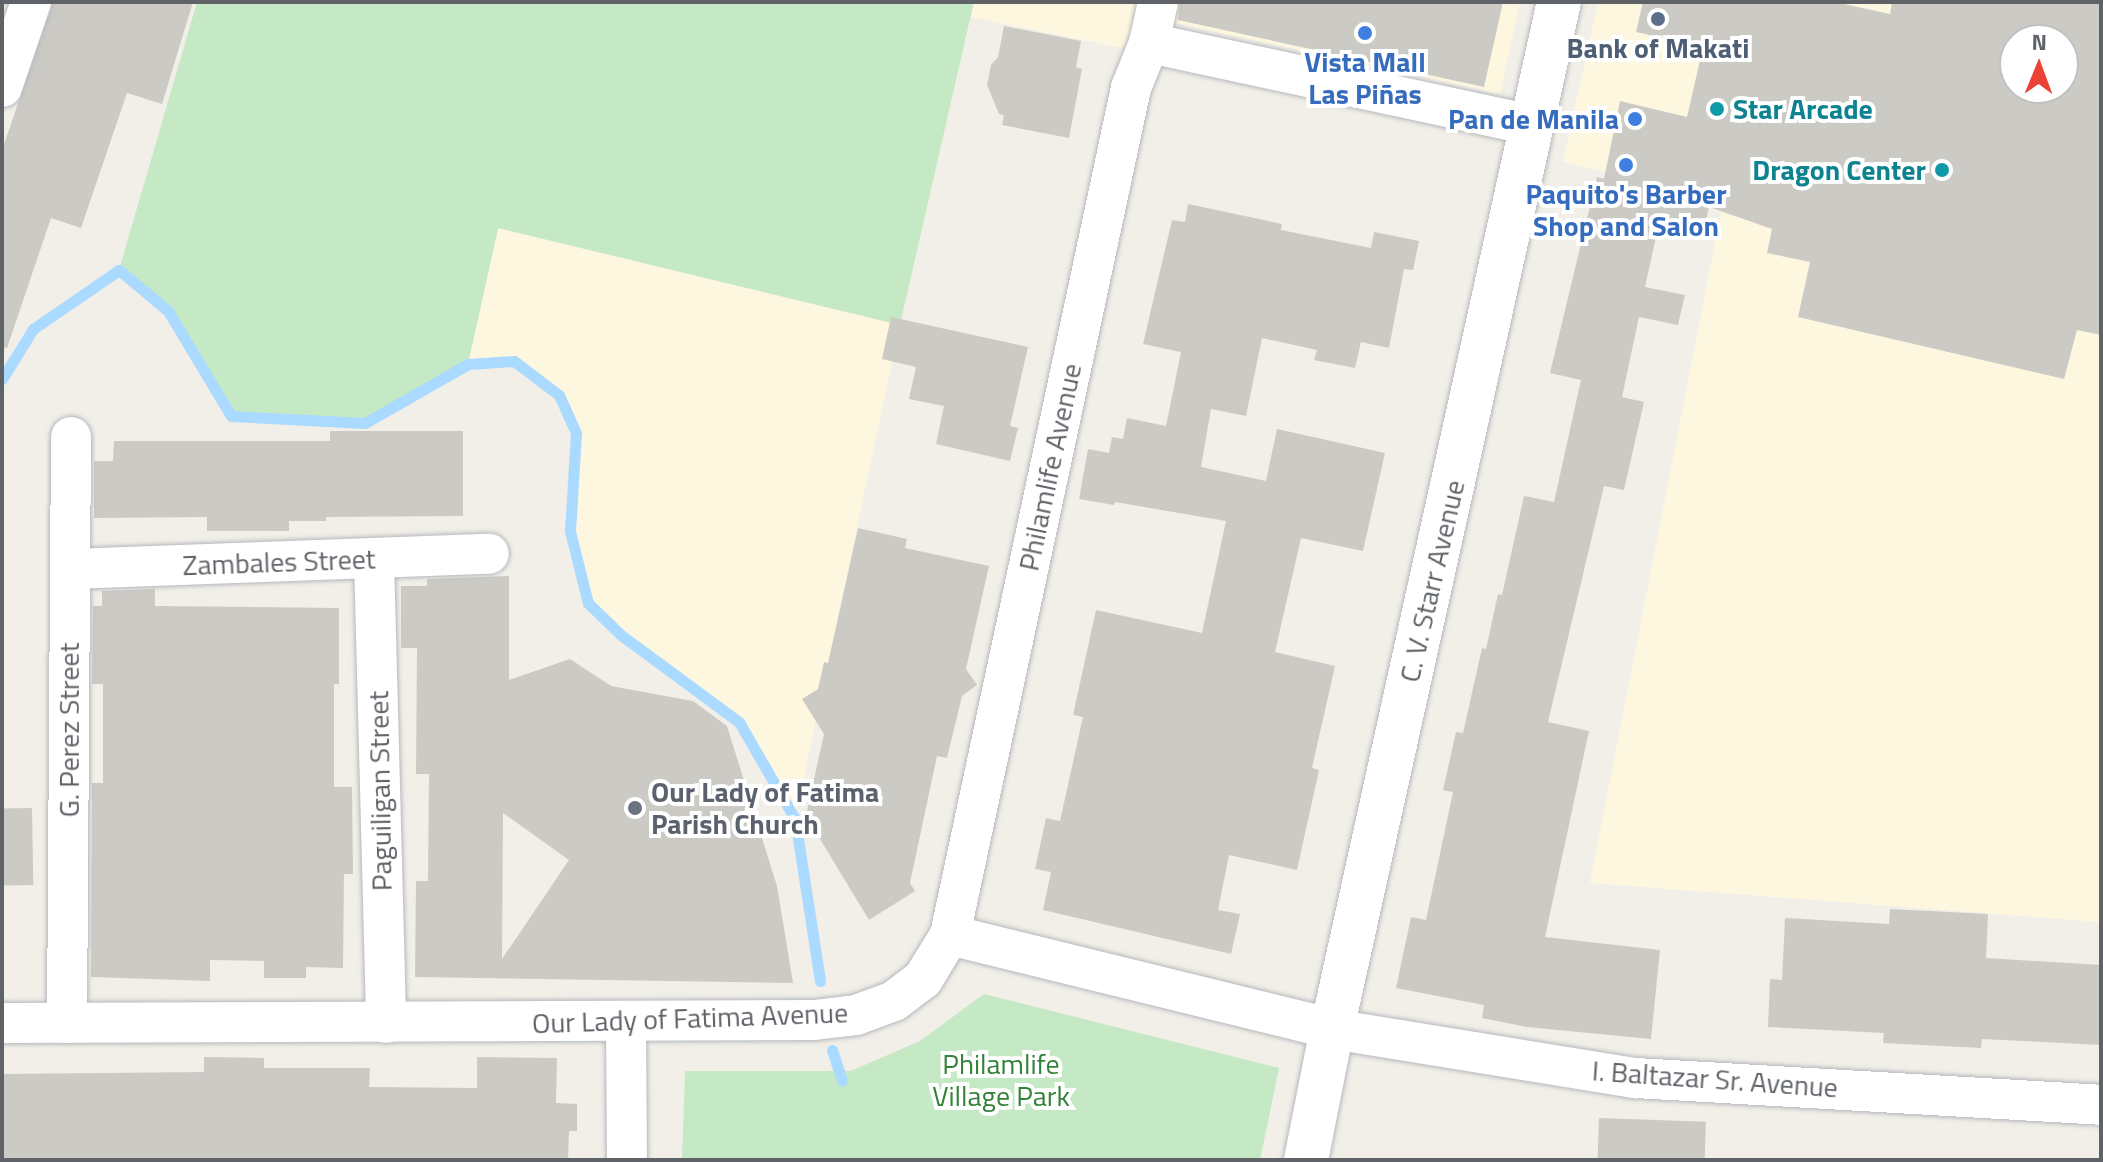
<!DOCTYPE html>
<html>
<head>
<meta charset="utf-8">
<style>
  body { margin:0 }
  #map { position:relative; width:2103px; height:1162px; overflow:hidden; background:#f1efe8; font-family:"Titillium Web",sans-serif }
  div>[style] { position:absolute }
  .commercial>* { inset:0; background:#fef7e0 }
  .green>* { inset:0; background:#c5e8c5 }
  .stream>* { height:11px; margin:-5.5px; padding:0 5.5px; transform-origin:5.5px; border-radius:5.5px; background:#aadaff }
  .building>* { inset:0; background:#cccac5; transform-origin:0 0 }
  .roads { filter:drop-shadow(0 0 2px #b5b8bc) drop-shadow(0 0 2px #b5b8bc) }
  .minor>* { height:40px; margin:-20px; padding:0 20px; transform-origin:20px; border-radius:20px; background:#fff }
  .secondary>* { height:44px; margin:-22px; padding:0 22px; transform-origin:22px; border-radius:22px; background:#fff }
  .dots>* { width:22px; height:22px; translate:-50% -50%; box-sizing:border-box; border:4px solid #fff; border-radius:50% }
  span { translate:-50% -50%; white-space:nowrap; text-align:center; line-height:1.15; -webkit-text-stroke:8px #fff; paint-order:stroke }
  .service-label { font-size:28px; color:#4e5e75; font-weight:700 }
  .shop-label { font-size:28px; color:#366cbe; font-weight:700 }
  .right { translate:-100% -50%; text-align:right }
  .culture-label { font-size:28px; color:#0d838f; font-weight:700 }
  .left { translate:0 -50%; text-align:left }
  .street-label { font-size:28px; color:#5f6368 }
  .worship-label { font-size:28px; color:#5b616d; font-weight:700 }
  .park-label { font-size:28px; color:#348238 }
  .frame { position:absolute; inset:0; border:4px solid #5f6368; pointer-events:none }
  .north { position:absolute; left:1999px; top:24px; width:80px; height:80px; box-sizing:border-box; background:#fff; border:2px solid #bfc1c3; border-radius:50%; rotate:1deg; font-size:22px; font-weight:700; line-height:32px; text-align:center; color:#5f6368 }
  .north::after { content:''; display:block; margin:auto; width:28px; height:36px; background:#ea4335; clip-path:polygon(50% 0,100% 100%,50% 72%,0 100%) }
</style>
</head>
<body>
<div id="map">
  <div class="commercial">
    <i style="clip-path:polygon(550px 2px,1520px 2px,1500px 94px,1134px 14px,1128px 49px,971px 17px,900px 325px,795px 819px,739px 722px,621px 635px,588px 603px,570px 531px,576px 433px,559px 396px,514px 361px,468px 364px)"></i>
    <i style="clip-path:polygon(evenodd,1598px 2px,2101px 2px,2101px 922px,1590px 883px,1721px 212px,1606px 172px,1563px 162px,1598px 2px,2015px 40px,2063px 40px,2063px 88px,2015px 88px,2015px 40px)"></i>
  </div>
  <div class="green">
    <i style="clip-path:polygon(197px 2px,974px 2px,900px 325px,498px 228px,468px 364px,365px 423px,231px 416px,168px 311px,119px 270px)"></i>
    <i style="clip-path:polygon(984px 994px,1279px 1068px,1260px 1160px,682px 1160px,685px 1071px,851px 1071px,920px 1041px)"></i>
  </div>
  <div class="stream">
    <i style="left:2px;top:379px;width:59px;rotate:-58.2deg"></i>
    <i style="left:33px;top:329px;width:104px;rotate:-34.5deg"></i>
    <i style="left:119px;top:270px;width:64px;rotate:39.9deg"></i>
    <i style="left:168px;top:311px;width:122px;rotate:59deg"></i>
    <i style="left:231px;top:416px;width:134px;rotate:3deg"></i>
    <i style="left:365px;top:423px;width:119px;rotate:-29.8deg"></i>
    <i style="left:468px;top:364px;width:46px;rotate:-3.7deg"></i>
    <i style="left:514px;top:361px;width:56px;rotate:37.1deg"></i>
    <i style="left:559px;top:395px;width:42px;rotate:65.9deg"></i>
    <i style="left:576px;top:433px;width:98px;rotate:93.5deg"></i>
    <i style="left:570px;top:531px;width:74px;rotate:76deg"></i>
    <i style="left:588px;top:603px;width:46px;rotate:44.1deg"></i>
    <i style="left:621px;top:635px;width:147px;rotate:36.4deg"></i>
    <i style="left:739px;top:722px;width:112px;rotate:60deg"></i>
    <i style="left:795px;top:819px;width:164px;rotate:81.2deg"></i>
    <i style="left:832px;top:1050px;width:32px;rotate:72deg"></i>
  </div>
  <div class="building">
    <i style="clip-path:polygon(53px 2px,193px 2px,162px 104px,127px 93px,81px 228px,51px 218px,7px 348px,2px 347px,2px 150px)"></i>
    <i style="clip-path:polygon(1180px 2px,1503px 2px,1484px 87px,1178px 20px)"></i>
    <i style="clip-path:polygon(evenodd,1643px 2px,1835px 2px,1890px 14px,1892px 2px,2101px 2px,2101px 335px,2077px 330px,2064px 379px,1798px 317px,1810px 262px,1767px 253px,1772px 229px,1709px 207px,1702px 238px,1658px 228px,1645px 287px,1685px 295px,1678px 325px,1639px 317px,1622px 397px,1644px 402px,1624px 490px,1604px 486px,1548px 722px,1589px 731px,1545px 937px,1660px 950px,1651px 1039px,1527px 1027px,1482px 1018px,1484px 1005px,1396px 988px,1411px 917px,1426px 920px,1453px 792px,1443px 790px,1456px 732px,1463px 733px,1482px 648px,1486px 649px,1498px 594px,1502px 595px,1524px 496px,1554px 502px,1581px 380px,1550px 373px,1597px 177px,1604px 179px,1620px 101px,1687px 117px,1703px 47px,1636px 32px,1643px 2px,2015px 40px,2063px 40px,2063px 88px,2015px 88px,2015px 40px)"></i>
    <i style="clip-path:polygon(1004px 26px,1081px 41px,1076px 67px,1082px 69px,1069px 138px,1002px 125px,1004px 115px,999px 114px,987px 85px,991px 65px,998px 57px)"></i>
    <i style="clip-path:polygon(1188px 204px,1282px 224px,1281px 230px,1371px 248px,1374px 232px,1419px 241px,1413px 270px,1404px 269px,1389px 348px,1361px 342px,1355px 368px,1314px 360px,1317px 350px,1262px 338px,1246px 416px,1211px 409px,1201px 467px,1266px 481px,1277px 429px,1385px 453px,1363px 551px,1301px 538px,1275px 652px,1335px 666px,1312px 768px,1319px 770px,1297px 870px,1229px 855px,1218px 910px,1240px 914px,1231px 954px,1043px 910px,1051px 872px,1035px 869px,1046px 818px,1060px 821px,1083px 717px,1073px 715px,1096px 610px,1202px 633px,1226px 521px,1115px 502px,1114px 505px,1079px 499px,1088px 449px,1109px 453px,1112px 437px,1123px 439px,1127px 418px,1166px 426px,1181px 352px,1143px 344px,1172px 220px,1185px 222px)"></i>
    <i style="clip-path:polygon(891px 317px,1028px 347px,1010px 426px,1018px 428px,1010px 461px,936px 444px,944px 406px,909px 399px,916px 367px,882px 359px)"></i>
    <i style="clip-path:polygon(330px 431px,463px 431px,463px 516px,326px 517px,326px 521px,289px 521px,289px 531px,207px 531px,207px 517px,94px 518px,94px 461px,113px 461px,114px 441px,330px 441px)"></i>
    <i style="clip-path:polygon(858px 528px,907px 539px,905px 548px,989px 566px,966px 669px,977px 685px,962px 696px,947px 758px,937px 756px,910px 883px,915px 891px,869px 920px,806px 816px,824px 734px,802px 699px,818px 689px,824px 662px,828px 663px)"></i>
    <i style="clip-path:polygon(evenodd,509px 576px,509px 680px,570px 659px,611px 686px,693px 701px,727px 726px,777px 886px,793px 983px,415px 977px,416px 881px,428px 881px,429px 774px,416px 774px,417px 648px,401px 648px,401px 586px,427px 586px,427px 579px,509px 576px,503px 813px,569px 860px,502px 959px,503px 813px)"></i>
    <i style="clip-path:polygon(155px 589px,155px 606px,339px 608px,339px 684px,334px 684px,334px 787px,352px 787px,353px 874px,344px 874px,343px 968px,306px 967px,306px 978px,264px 978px,264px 961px,210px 960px,210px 981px,91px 977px,92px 783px,103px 783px,103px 684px,92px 684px,93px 606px,102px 606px,102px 591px)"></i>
    <i style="left:32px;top:808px;width:77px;height:30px;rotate:89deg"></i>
    <i style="clip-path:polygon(1890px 909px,1988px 914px,1986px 958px,2101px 965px,2101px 1045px,1982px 1039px,1981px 1048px,1883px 1043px,1884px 1033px,1768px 1027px,1770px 979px,1782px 980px,1785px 918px,1889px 924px)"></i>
    <i style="clip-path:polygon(204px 1057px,264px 1058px,264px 1068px,370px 1068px,369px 1087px,477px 1088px,477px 1057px,557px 1058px,556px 1103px,577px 1104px,577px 1131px,569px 1131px,568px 1160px,2px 1160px,2px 1074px,204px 1072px)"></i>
    <i style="left:1599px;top:1118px;width:107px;height:42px;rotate:2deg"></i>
  </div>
  <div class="roads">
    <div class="minor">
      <i style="left:1149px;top:43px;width:393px;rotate:12.1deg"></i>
      <i style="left:2px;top:87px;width:90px;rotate:-71.2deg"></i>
      <i style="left:374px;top:558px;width:465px;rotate:88.5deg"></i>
      <i style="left:70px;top:569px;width:419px;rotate:-2.1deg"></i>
      <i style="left:950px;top:935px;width:393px;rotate:13.8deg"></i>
      <i style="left:1332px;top:1029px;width:308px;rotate:9.2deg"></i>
      <i style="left:1636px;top:1078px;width:466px;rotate:3.3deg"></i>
      <i style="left:626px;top:1021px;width:139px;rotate:89.6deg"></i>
      <i style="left:2px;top:1023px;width:812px;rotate:-0.21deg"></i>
      <i style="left:814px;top:1020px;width:42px;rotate:-6.8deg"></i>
      <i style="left:856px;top:1015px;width:40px;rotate:-20.2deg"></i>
      <i style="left:894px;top:1001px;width:36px;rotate:-37deg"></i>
      <i style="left:923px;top:979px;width:52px;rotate:-58.5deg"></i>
      <i style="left:950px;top:935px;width:866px;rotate:-77.94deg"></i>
      <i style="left:1131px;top:88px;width:48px;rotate:-68.2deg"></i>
      <i style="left:1149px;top:43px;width:42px;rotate:-77.6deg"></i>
      <i style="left:67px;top:1023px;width:586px;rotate:-89.61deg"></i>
    </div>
    <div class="secondary">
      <i style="left:1306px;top:1160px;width:134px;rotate:-78.8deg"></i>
      <i style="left:1332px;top:1029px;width:1052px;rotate:-77.54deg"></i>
    </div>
  </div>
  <div class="dots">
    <i style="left:1658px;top:19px;background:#5c6f8a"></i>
    <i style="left:1365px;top:33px;background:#3f7fe0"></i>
    <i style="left:1717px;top:109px;background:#0f9aa8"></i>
    <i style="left:1635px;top:119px;background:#3f7fe0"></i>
    <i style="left:1626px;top:165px;background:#3f7fe0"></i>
    <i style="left:1942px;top:170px;background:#0f9aa8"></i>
    <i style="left:635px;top:808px;background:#6b7280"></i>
  </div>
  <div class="service-label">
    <span style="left:1658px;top:48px">Bank of Makati</span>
  </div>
  <div class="shop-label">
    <span style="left:1365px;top:78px">Vista Mall<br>Las Piñas</span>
    <span class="right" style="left:1619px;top:119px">Pan de Manila</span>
    <span style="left:1626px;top:210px">Paquito's Barber<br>Shop and Salon</span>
  </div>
  <div class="culture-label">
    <span class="left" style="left:1733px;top:109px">Star Arcade</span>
    <span class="right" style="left:1926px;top:170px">Dragon Center</span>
  </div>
  <div class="street-label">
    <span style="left:1050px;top:467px;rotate:-78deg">Philamlife Avenue</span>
    <span style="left:279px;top:562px;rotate:-2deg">Zambales Street</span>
    <span style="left:1432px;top:581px;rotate:-77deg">C. V. Starr Avenue</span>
    <span style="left:69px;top:730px;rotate:-90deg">G. Perez Street</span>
    <span style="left:380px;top:791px;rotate:-91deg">Paguiligan Street</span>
    <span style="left:690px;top:1018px;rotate:-2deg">Our Lady of Fatima Avenue</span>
    <span style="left:1715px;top:1079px;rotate:4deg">I. Baltazar Sr. Avenue</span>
  </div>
  <div class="worship-label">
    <span class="left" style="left:651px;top:808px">Our Lady of Fatima<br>Parish Church</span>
  </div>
  <div class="park-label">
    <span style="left:1001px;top:1080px">Philamlife<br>Village Park</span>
  </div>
  <div class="frame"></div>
  <div class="north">N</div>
</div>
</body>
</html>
